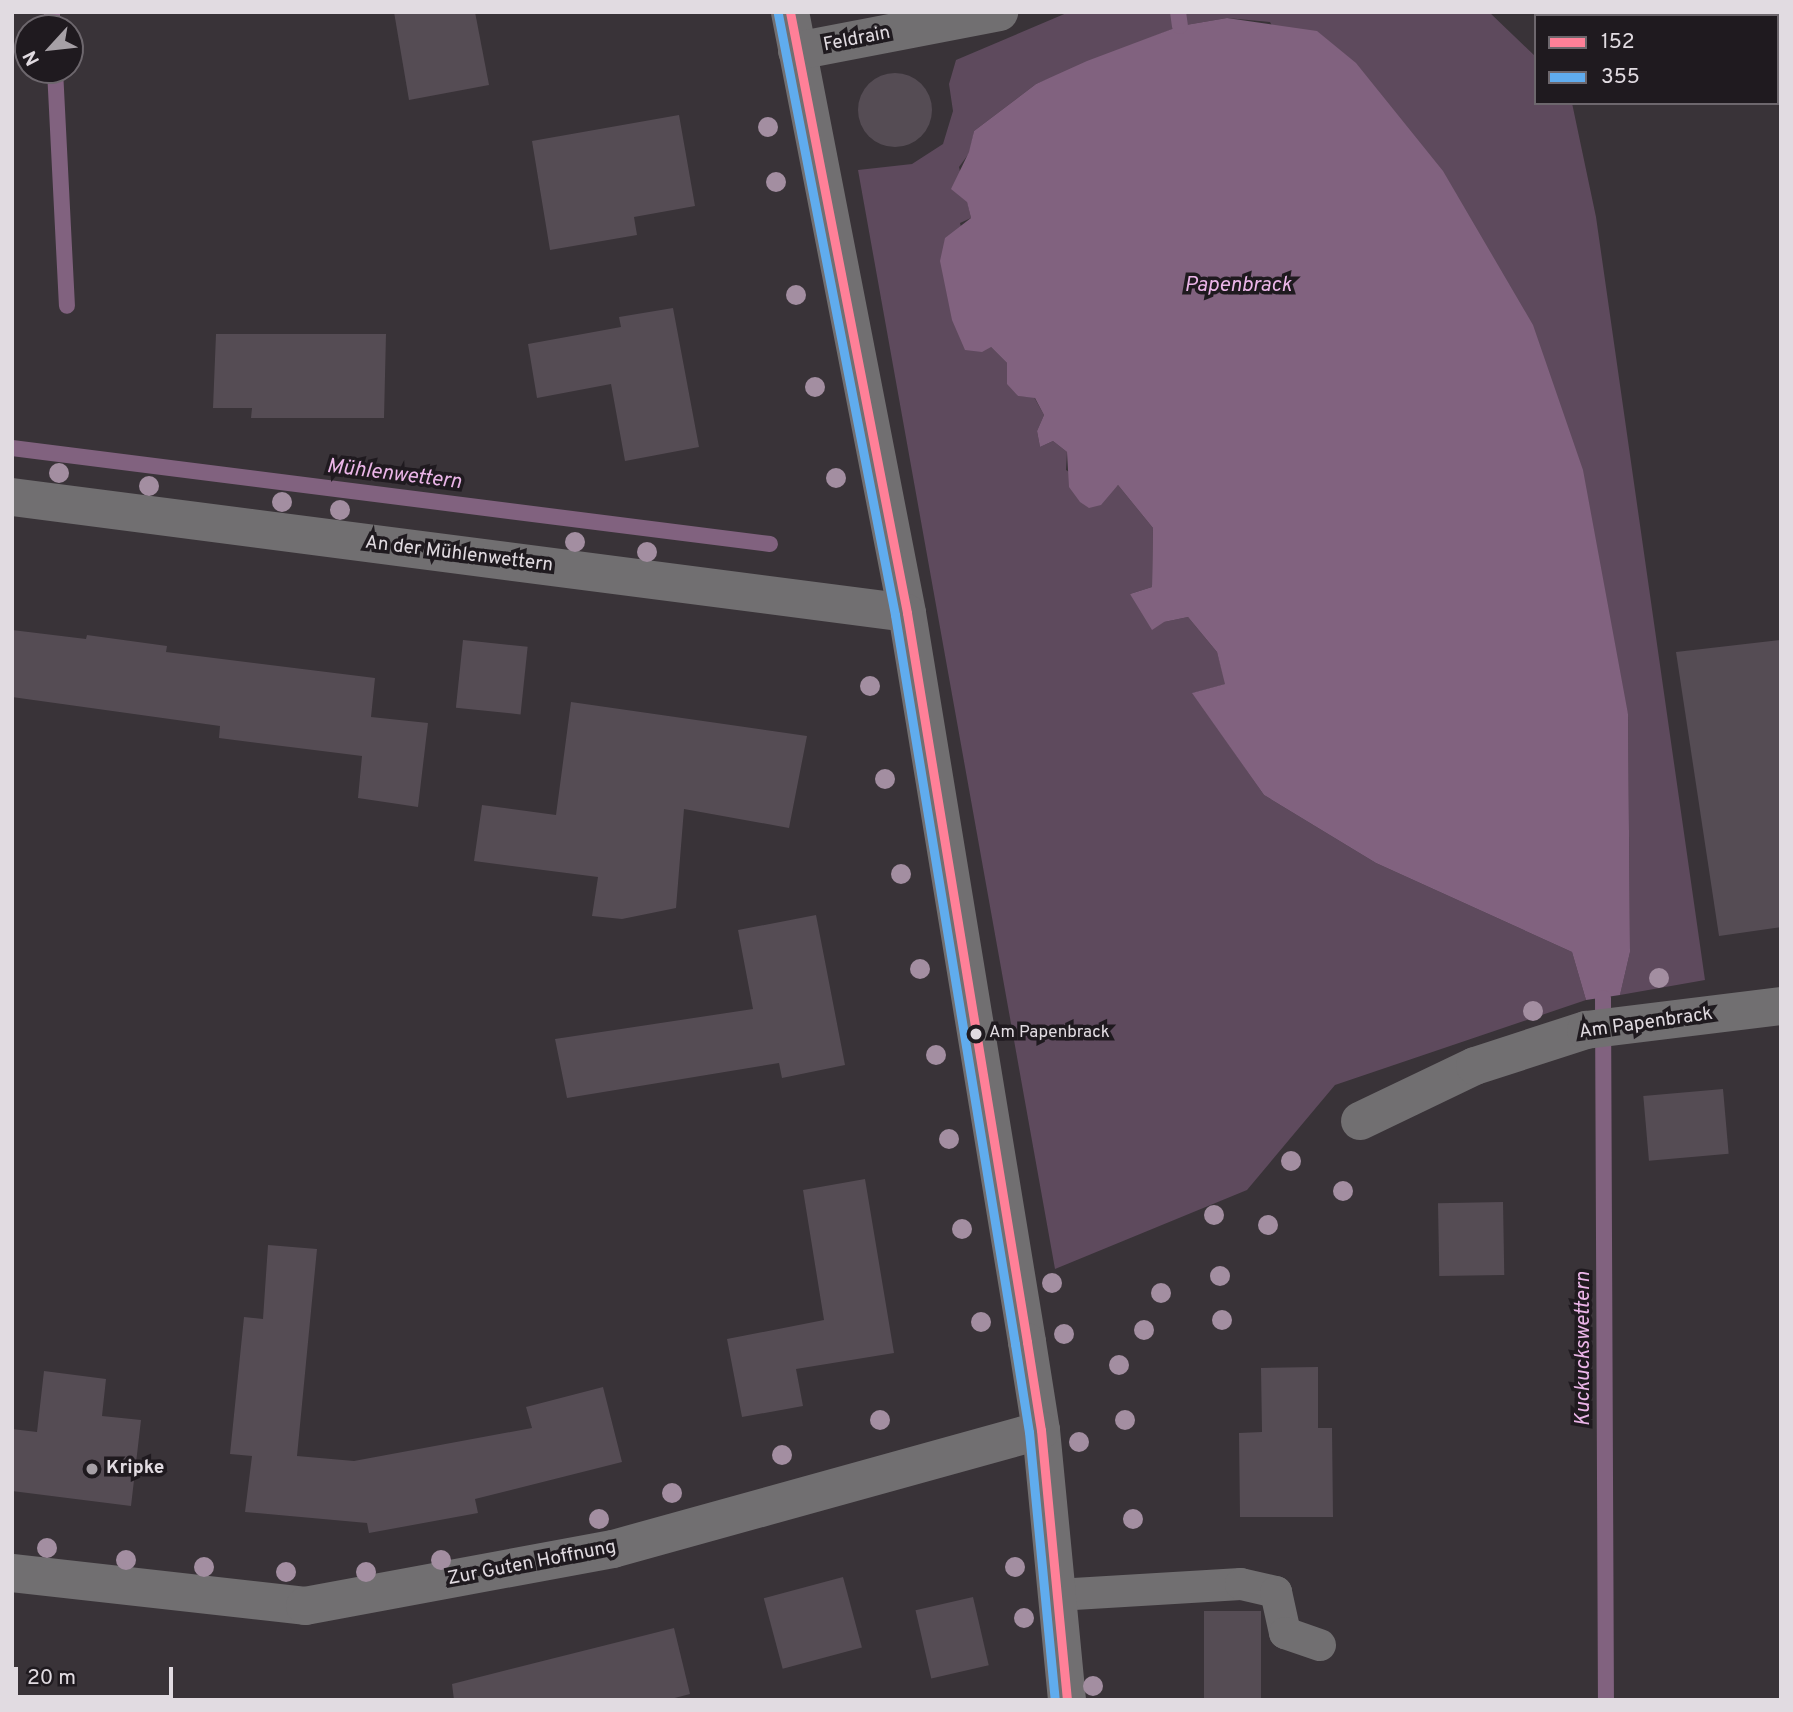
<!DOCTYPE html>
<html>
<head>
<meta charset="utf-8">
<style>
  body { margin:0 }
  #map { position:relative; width:1793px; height:1712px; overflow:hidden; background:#393338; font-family:Overpass,sans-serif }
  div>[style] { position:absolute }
  .green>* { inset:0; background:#5e4a5d }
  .water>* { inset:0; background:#81627f }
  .stream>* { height:16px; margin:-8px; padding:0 8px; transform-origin:8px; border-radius:8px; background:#81627f }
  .building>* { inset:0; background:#554c54; transform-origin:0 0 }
  .round { border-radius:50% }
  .lane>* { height:32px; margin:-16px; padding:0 16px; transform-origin:16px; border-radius:16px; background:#716f71 }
  .street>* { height:38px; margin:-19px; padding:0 19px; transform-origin:19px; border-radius:19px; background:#716f71 }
  .bus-1>* { height:9px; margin:-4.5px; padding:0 4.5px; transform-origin:4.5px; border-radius:4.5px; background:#ff8098 }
  .bus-2>* { height:9px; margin:-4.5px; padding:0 4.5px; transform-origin:4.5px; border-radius:4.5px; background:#60acee }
  .trees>* { width:20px; height:20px; margin:-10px; border-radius:50%; background:#a38ea1 }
  .dots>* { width:19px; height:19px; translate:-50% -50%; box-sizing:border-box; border:4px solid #1f1a1f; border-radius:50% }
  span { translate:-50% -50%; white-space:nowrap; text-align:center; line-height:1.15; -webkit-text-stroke:7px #1f1a1f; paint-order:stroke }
  .bus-label { font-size:17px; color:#e1dbe1 }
  .left { translate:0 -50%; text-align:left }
  .street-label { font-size:19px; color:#e1dbe1 }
  .poi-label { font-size:19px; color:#e1dbe1; font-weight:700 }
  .water-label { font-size:21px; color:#ebb5e8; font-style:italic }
  .frame { position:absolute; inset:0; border:14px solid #e1dbe1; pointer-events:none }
  .legend { position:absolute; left:1534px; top:14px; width:245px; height:91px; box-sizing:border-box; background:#1f1a1f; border:2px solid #6d676d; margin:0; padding:9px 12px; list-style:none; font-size:21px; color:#e1dbe1 }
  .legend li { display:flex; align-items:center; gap:14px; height:35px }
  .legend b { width:35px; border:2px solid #6d676d }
  .north { position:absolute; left:14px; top:14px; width:70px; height:70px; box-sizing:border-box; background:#1f1a1f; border:2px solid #6d676d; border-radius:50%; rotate:243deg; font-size:19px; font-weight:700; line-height:28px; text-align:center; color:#e1dbe1 }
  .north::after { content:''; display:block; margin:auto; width:24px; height:32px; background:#a6a0a6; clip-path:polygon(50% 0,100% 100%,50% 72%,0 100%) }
  .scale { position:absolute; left:14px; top:1667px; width:159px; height:32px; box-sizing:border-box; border:4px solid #e1dbe1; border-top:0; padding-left:9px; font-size:21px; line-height:24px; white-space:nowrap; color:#e1dbe1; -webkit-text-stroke:5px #1f1a1f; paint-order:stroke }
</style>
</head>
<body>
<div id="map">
  <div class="green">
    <i style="clip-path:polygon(1069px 12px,1489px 12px,1536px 57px,1536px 103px,1572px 103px,1596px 217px,1705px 980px,1620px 995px,1630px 952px,1628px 714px,1270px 22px,1227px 18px,1180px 26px,1036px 84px,974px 131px,970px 152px,959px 167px,971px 218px,960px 223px,991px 347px,1007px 363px,1018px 396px,1034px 397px,1044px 415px,1037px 431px,1040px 447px,1053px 441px,1067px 452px,1066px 470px,1105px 495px,1118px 485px,1153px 528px,1152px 587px,1130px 594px,1164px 622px,1188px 617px,1217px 652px,1226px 684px,1193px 693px,1264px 795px,1376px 863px,1572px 952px,1586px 1000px,1335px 1085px,1247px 1190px,1055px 1269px,858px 170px,912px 164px,943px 144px,953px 111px,949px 84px,956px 60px)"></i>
  </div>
  <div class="water">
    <i style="clip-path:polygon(1227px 18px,1317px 31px,1356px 63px,1443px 171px,1533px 325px,1583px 470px,1628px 714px,1630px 952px,1620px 995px,1586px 1000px,1572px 952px,1376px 863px,1264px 795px,1192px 693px,1225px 684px,1217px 652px,1188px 617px,1164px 622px,1152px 630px,1130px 594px,1152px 587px,1153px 528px,1118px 485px,1101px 505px,1089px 508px,1080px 502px,1069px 487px,1067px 452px,1053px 441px,1040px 447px,1037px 431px,1044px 415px,1035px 398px,1018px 396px,1007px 384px,1007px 363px,991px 347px,982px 352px,965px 350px,952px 320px,940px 261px,945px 238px,971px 218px,967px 202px,951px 189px,969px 152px,974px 131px,1036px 84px,1087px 61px,1180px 26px)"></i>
  </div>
  <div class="stream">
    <i style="left:52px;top:12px;width:16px;rotate:90deg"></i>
    <i style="left:1178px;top:12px;width:14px;rotate:82deg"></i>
    <i style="left:55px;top:70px;width:236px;rotate:87.1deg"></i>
    <i style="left:12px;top:448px;width:764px;rotate:7.22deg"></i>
    <i style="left:1603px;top:998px;width:702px;rotate:89.76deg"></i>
  </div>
  <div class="building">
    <i style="clip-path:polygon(394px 12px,475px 12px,489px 85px,409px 100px)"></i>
    <i class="round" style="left:858px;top:73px;width:74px;height:74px"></i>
    <i style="clip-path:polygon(679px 115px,695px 206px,634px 217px,637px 235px,550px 250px,532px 141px)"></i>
    <i style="clip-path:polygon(673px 308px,699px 447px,625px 461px,611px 384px,537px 398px,528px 344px,621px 327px,619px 317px)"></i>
    <i style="clip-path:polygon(216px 334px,386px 334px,384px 418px,251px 418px,252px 408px,213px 408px)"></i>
    <i style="clip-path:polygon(12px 630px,86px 639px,87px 635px,167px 646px,166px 652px,375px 678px,371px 717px,428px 723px,418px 807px,358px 798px,362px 756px,219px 738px,220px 726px,12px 697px)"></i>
    <i style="left:463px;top:640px;width:65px;height:68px;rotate:6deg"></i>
    <i style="clip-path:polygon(1781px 640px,1781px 927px,1719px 936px,1676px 652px)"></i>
    <i style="clip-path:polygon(571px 702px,807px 736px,789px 828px,684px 809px,676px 908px,622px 919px,592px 916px,598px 877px,474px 861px,482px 805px,556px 815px)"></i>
    <i style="clip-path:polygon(816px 915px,845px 1065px,782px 1078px,779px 1063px,567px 1098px,555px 1039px,753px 1009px,738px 930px)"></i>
    <i style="left:1723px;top:1089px;width:65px;height:80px;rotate:85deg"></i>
    <i style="clip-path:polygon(865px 1179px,894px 1353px,796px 1369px,803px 1406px,742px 1417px,727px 1339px,824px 1320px,803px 1190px)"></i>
    <i style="left:1503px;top:1202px;width:73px;height:65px;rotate:89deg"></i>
    <i style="clip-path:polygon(268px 1245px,317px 1249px,297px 1456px,354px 1461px,532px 1428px,526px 1407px,603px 1387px,622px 1462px,475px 1499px,478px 1513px,369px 1533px,367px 1523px,245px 1512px,252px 1456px,230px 1454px,244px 1317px,263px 1319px)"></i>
    <i style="clip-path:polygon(1318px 1367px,1318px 1428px,1332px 1428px,1333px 1517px,1240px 1517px,1239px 1433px,1262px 1432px,1261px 1368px)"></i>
    <i style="clip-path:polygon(44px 1371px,106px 1379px,102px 1416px,141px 1420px,131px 1506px,12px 1491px,12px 1429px,37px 1432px)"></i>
    <i style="left:843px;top:1577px;width:73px;height:82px;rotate:75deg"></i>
    <i style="left:973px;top:1597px;width:70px;height:59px;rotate:77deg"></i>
    <i style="left:1204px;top:1611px;width:57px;height:89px"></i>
    <i style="clip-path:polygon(674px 1628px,690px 1694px,667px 1700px,454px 1700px,452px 1684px)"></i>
  </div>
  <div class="lane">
    <i style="left:1057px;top:1595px;width:184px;rotate:-3.4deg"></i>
    <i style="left:1241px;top:1584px;width:36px;rotate:13deg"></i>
    <i style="left:1276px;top:1592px;width:42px;rotate:77.6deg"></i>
    <i style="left:1285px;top:1633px;width:37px;rotate:19deg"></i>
  </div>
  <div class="street">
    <i style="left:790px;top:12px;width:612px;rotate:78.98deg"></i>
    <i style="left:907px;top:613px;width:739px;rotate:80.65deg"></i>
    <i style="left:1027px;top:1342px;width:89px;rotate:81deg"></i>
    <i style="left:1041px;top:1430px;width:271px;rotate:84.5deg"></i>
    <i style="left:797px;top:51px;width:206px;rotate:-10.9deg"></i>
    <i style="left:12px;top:497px;width:902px;rotate:7.38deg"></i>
    <i style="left:1360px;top:1121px;width:127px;rotate:-25.6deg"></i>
    <i style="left:1475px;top:1066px;width:117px;rotate:-18deg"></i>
    <i style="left:1586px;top:1030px;width:196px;rotate:-7deg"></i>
    <i style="left:12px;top:1573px;width:295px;rotate:6.4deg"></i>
    <i style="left:305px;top:1606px;width:313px;rotate:-10.5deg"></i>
    <i style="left:613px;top:1549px;width:444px;rotate:-15.5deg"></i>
  </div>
  <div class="bus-1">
    <i style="left:790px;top:12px;width:612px;rotate:78.98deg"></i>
    <i style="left:907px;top:613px;width:739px;rotate:80.65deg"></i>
    <i style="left:1027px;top:1342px;width:89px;rotate:81deg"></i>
    <i style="left:1041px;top:1430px;width:271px;rotate:84.5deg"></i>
  </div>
  <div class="bus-2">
    <i style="left:778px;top:14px;width:612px;rotate:78.98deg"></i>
    <i style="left:895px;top:615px;width:739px;rotate:80.65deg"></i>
    <i style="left:1015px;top:1344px;width:89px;rotate:81deg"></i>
    <i style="left:1029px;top:1432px;width:269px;rotate:84.5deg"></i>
  </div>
  <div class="trees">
    <i style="left:768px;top:127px"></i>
    <i style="left:776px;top:182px"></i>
    <i style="left:796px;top:295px"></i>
    <i style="left:815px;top:387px"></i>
    <i style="left:59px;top:473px"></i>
    <i style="left:836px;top:478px"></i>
    <i style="left:149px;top:486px"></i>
    <i style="left:282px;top:502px"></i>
    <i style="left:340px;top:510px"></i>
    <i style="left:575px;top:542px"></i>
    <i style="left:647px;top:552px"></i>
    <i style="left:870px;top:686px"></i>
    <i style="left:885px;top:779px"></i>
    <i style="left:901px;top:874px"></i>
    <i style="left:920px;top:969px"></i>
    <i style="left:1659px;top:978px"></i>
    <i style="left:1533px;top:1011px"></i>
    <i style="left:936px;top:1055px"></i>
    <i style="left:949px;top:1139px"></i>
    <i style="left:1291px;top:1161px"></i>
    <i style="left:1343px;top:1191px"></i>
    <i style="left:1214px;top:1215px"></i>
    <i style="left:1268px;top:1225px"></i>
    <i style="left:962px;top:1229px"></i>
    <i style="left:1220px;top:1276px"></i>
    <i style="left:1052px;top:1283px"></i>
    <i style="left:1161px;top:1293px"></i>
    <i style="left:1222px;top:1320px"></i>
    <i style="left:981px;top:1322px"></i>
    <i style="left:1144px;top:1330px"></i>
    <i style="left:1064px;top:1334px"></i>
    <i style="left:1119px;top:1365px"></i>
    <i style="left:880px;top:1420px"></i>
    <i style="left:1125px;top:1420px"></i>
    <i style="left:1079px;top:1442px"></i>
    <i style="left:782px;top:1455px"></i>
    <i style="left:672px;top:1493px"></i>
    <i style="left:599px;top:1519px"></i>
    <i style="left:1133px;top:1519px"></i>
    <i style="left:47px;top:1548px"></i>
    <i style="left:126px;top:1560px"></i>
    <i style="left:441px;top:1560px"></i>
    <i style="left:204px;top:1567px"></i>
    <i style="left:1015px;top:1567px"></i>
    <i style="left:286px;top:1572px"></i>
    <i style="left:366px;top:1572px"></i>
    <i style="left:1024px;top:1618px"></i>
    <i style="left:1093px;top:1686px"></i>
  </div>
  <div class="dots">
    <i style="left:976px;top:1034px;background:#e1dbe1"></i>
    <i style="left:92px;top:1469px;background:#a6a0a6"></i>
  </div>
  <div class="bus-label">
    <span class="left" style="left:989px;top:1034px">Am Papenbrack</span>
  </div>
  <div class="street-label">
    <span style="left:857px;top:40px;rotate:-11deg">Feldrain</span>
    <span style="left:459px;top:555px;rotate:7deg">An der Mühlenwettern</span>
    <span style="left:1646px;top:1024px;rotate:-8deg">Am Papenbrack</span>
    <span style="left:532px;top:1564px;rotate:-11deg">Zur Guten Hoffnung</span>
  </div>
  <div class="poi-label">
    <span class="left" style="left:106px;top:1469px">Kripke</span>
  </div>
  <div class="water-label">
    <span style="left:1238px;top:286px">Papenbrack</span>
    <span style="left:394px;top:475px;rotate:7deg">Mühlenwettern</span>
    <span style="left:1584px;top:1349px;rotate:-90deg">Kuckuckswettern</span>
  </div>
  <div class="frame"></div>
  <ul class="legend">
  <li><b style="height:9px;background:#ff8098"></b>152</li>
  <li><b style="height:9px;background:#60acee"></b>355</li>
  </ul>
  <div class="north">N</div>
  <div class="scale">20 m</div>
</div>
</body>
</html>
